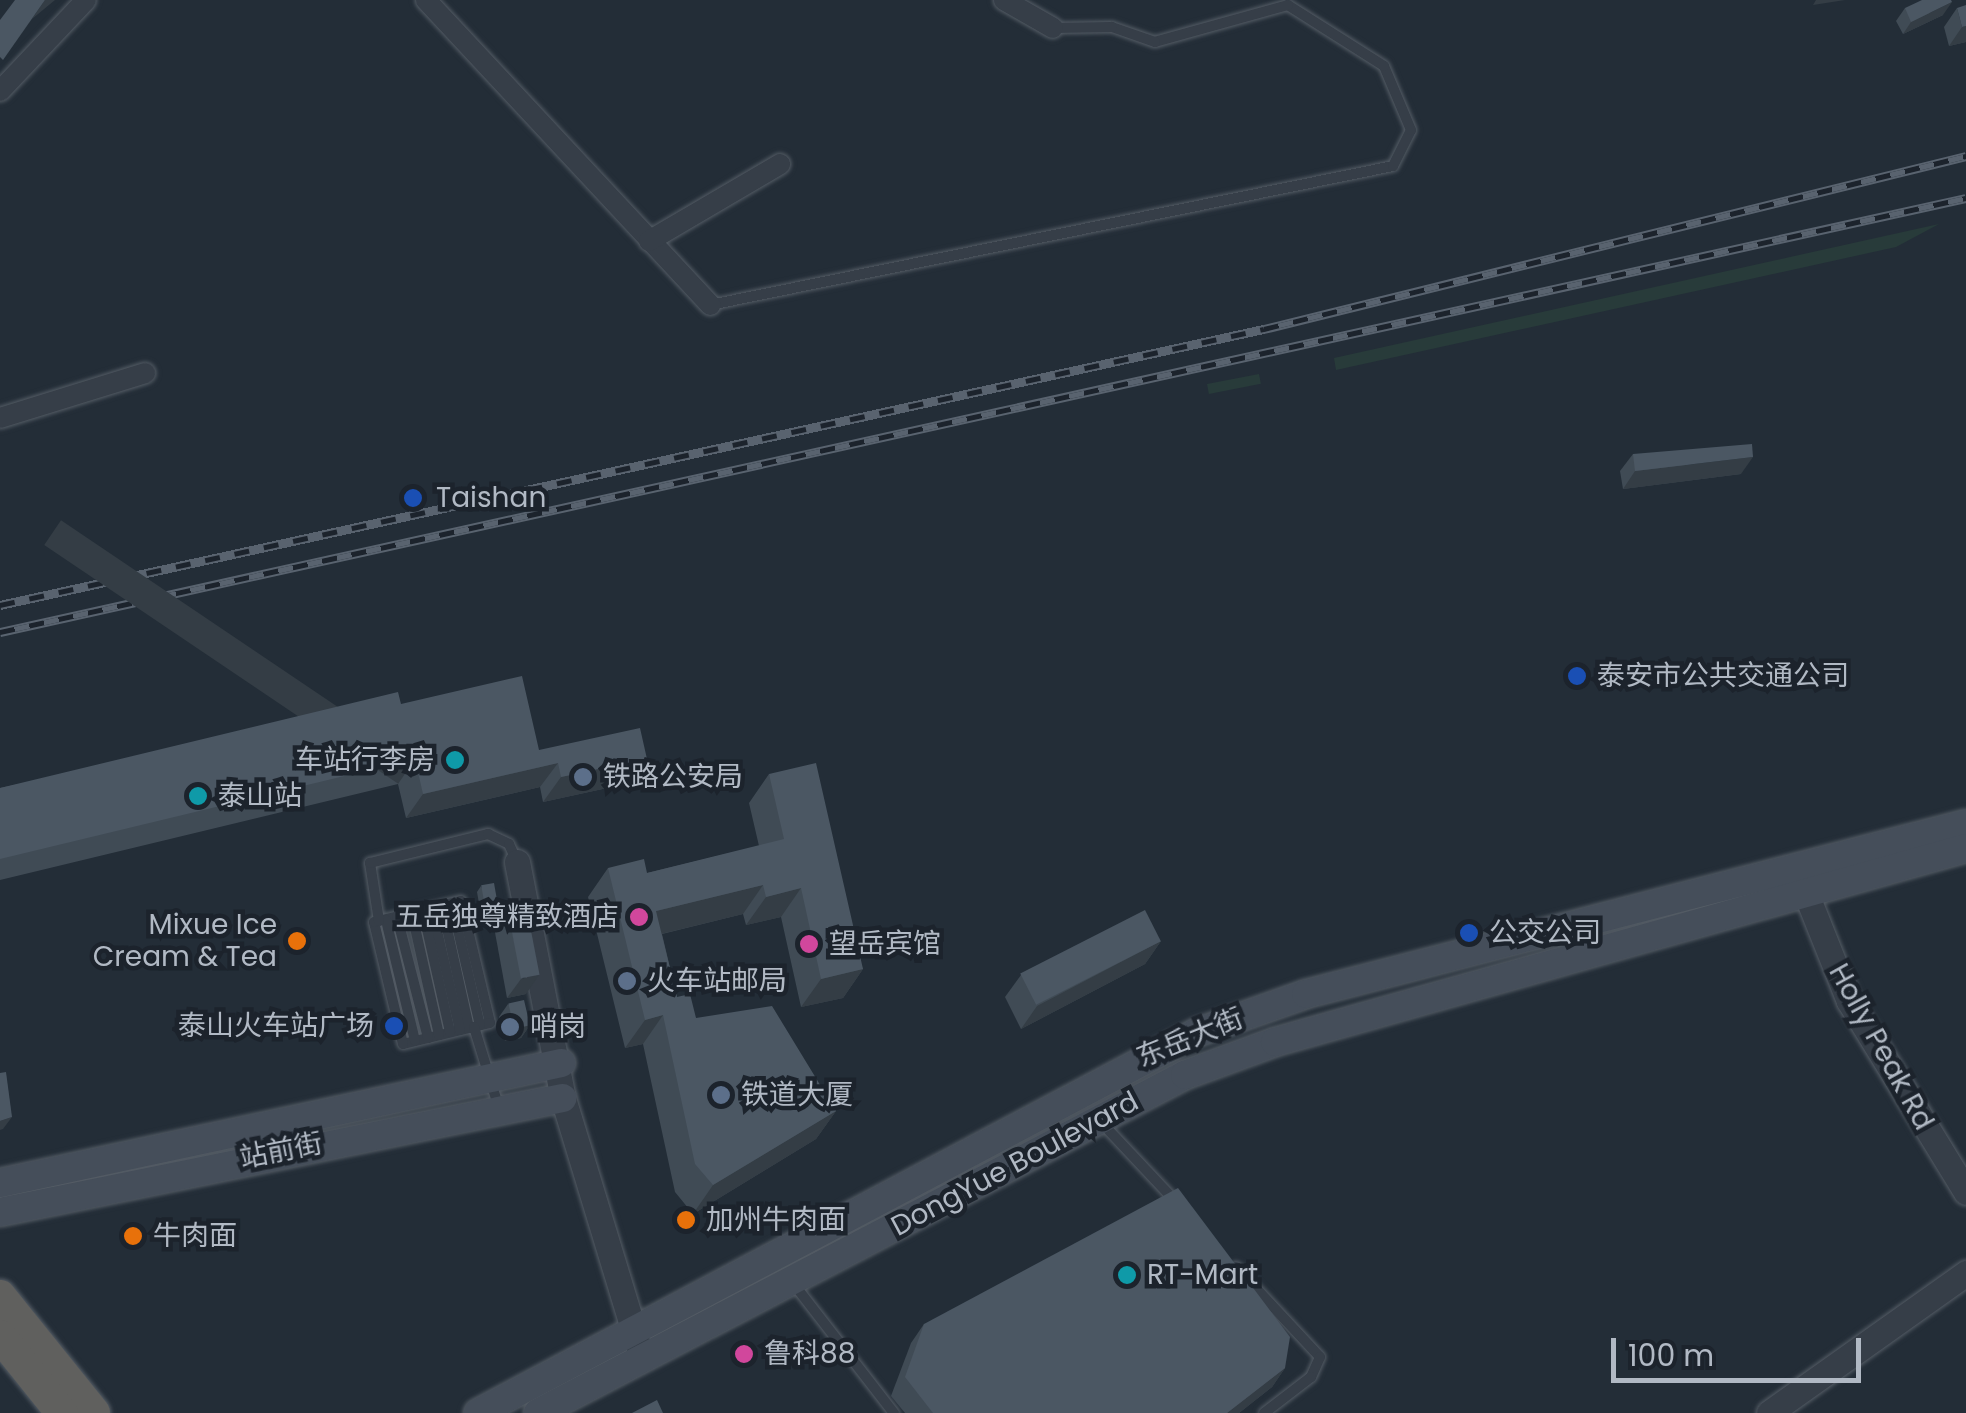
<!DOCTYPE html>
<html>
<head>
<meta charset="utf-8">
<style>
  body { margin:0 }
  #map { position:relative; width:1966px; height:1413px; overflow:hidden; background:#232d37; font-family:Poppins,"Noto Sans SC",sans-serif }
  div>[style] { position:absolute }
  .green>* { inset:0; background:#283b3a; transform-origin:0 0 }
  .roads { filter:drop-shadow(0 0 2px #545c65) drop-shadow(0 0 2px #545c65) }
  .service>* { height:10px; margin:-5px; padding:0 5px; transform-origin:5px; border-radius:5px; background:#363e48 }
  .minor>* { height:20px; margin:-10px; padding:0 10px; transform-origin:10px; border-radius:10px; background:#363e48 }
  .tertiary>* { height:25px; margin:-12.5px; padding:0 12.5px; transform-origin:12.5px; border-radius:12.5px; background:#363e48 }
  .secondary>* { height:28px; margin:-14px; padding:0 14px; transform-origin:14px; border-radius:14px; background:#454e5a }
  .trunk>* { height:32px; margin:-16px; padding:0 16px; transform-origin:16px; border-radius:16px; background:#60605e }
  .rail>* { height:9px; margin-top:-4.5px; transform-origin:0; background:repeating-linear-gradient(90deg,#1c232c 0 15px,#59636f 0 30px); box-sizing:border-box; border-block:2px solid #59636f }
  .wall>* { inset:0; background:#404b55 }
  .shaded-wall>* { inset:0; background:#343d45; transform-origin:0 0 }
  .building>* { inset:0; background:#4b5763; transform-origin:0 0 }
  .dots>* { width:28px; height:28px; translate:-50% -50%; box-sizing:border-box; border:5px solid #1c232c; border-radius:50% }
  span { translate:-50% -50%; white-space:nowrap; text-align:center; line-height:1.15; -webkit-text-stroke:9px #1c232c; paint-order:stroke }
  .poi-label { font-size:28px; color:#b1b9c4 }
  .left { translate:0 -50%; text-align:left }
  .right { translate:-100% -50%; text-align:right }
  .street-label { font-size:28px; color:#b1b9c4 }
  .scale { position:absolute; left:1611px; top:1338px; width:250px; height:45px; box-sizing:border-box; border:5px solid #b1b9c4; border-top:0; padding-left:12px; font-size:30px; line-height:35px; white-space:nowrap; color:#b1b9c4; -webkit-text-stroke:8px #1c232c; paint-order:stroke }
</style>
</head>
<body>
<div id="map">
  <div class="green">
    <i style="clip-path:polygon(1939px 224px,1896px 247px,1336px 370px,1334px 358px)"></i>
    <i style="left:1259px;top:374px;width:10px;height:53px;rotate:79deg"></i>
  </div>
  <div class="roads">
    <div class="service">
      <i style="left:710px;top:305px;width:697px;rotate:-11.5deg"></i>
      <i style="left:1393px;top:166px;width:40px;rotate:-63.4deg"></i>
      <i style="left:1411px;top:130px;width:69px;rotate:-112.9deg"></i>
      <i style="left:1384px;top:66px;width:114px;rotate:-147.6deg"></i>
      <i style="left:1288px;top:5px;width:138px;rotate:164.5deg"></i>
      <i style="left:1155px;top:42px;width:46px;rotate:-160.8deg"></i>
      <i style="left:1112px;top:27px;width:59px;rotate:179deg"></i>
      <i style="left:461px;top:901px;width:125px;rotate:76.6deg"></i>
      <i style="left:490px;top:1023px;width:89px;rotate:166.4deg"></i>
      <i style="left:403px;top:1044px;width:125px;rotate:-103.4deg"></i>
      <i style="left:374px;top:922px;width:89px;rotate:-13.6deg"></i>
      <i style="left:452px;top:904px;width:124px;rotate:77deg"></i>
      <i style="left:442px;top:906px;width:125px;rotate:77.5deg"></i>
      <i style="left:432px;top:909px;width:124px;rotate:77deg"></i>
      <i style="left:423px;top:911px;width:124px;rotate:77.4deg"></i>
      <i style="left:412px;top:914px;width:124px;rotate:77.4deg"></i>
      <i style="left:397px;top:917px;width:125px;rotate:75.6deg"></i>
      <i style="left:386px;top:920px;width:124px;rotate:76.5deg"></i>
      <i style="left:379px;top:921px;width:59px;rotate:-98.8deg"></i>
      <i style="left:370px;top:863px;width:122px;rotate:-13.8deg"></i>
      <i style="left:488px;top:834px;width:23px;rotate:25deg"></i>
      <i style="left:509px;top:844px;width:20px;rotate:66deg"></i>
      <i style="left:474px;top:1027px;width:82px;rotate:72.9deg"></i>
      <i style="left:1100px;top:1121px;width:112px;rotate:46.8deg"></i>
      <i style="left:1236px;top:1267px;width:123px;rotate:47deg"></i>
      <i style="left:1320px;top:1357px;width:22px;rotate:114deg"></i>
      <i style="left:1311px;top:1377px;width:59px;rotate:142.5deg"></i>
      <i style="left:793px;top:1283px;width:165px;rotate:52.2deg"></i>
    </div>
    <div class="minor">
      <i style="left:426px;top:0;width:417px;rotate:47deg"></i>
      <i style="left:1004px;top:0;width:56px;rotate:29.7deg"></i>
      <i style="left:0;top:91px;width:125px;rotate:-46.6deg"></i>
      <i style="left:649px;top:241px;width:152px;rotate:-30.4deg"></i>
      <i style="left:0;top:418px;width:152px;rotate:-17.2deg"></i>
    </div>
    <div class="tertiary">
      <i style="left:517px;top:862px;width:240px;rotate:79deg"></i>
      <i style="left:563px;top:1098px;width:264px;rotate:73.1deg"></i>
      <i style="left:1807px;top:896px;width:113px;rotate:68.2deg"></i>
      <i style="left:1849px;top:1001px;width:224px;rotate:58.5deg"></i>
      <i style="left:1769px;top:1413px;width:242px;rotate:-35.4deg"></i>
    </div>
    <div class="secondary">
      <i style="left:0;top:1183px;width:574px;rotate:-12.07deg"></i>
      <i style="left:0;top:1212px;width:574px;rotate:-11.45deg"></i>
      <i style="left:478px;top:1413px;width:812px;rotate:-27.89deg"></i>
      <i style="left:1196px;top:1033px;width:117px;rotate:-19.5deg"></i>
      <i style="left:1306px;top:994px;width:682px;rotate:-14.44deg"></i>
      <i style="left:538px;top:1413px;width:730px;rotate:-27.58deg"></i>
      <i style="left:1185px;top:1075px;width:96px;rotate:-20.1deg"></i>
      <i style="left:1275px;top:1042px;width:718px;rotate:-15.68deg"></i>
    </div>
    <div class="trunk">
      <i style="left:0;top:1296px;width:150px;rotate:51.2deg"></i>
      <i style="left:0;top:1336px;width:99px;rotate:51.2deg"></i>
    </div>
  </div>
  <div class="rail">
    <i style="left:0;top:605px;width:1294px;rotate:-12.32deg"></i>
    <i style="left:1264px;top:329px;width:723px;rotate:-13.84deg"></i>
    <i style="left:0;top:632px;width:2013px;rotate:-12.45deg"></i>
  </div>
  <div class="wall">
    <i style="clip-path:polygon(1905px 8px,1943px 15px,1903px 34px,1896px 21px)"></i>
    <i style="clip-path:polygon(1957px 8px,1966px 42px,1949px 46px,1944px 27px)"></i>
    <i style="clip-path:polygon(1633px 454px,1741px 474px,1623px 489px,1620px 471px)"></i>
    <i style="clip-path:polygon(401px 704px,539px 750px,630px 783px,543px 802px,540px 787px,406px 818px,398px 784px,0 880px,0 788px)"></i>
    <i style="clip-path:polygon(769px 774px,863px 969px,843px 998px,801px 1007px,781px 917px,746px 925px,743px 914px,662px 934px,677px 997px,696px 1018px,836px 1111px,816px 1139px,693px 1214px,675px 1192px,643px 1044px,625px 1048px,588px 897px,608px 868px,647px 873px,759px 846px,749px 803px)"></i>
    <i style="clip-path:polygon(481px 886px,493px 912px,481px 915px,477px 892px)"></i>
    <i style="clip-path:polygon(507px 908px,526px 994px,507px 998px,494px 927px)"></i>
    <i style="clip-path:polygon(1161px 941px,1145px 964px,1021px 1029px,1005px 997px,1021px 975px)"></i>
    <i style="clip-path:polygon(508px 1004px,530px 1025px,521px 1038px,505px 1041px,499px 1017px)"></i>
    <i style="clip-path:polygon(924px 1324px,1285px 1368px,1272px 1387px,1239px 1413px,905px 1413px,891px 1396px,911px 1343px)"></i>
  </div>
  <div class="shaded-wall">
    <i style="clip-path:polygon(45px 0,55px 0,32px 19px,0 65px)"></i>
    <i style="clip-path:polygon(1816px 0,1845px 0,1813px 5px)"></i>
    <i style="clip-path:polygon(1952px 2px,1943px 15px,1903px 34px,1911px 22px)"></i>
    <i style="clip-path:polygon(1966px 26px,1966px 42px,1949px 46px,1962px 27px)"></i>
    <i style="clip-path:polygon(1753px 457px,1741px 474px,1623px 489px,1635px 471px)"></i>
    <i style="left:415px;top:759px;width:30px;height:427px;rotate:124deg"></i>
    <i style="clip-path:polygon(647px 759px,630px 783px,543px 802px,561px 777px)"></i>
    <i style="clip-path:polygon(558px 763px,540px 787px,406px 818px,423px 794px)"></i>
    <i style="clip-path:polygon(763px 885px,743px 914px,636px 940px,656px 911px)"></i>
    <i style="clip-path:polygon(801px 888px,781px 917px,746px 925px,766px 897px)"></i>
    <i style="clip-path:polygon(498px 906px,493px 912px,481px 915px,485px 908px)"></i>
    <i style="clip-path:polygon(1161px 941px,1145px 964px,1021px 1029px,1037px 1006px)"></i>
    <i style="clip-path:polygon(863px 969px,843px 998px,801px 1007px,821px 979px)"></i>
    <i style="clip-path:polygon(539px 975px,526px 994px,507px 998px,521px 979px)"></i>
    <i style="clip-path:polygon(663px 1015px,643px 1044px,625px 1048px,645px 1020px)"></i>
    <i style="clip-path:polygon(530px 1025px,521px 1038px,505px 1041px,514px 1028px)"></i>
    <i style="clip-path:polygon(836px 1111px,816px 1139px,693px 1214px,713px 1185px)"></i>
    <i style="clip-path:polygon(12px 1117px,3px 1129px,0 1130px,0 1121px)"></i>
    <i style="clip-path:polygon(1285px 1368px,1272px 1387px,1239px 1413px,1227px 1413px)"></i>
  </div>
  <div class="building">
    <i style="clip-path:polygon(15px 0,45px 0,3px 60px,0 57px,0 20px)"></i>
    <i style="clip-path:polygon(1922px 0,1951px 0,1952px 2px,1911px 22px,1905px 8px)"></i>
    <i style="clip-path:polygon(1966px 5px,1966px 26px,1962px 27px,1957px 8px)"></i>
    <i style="clip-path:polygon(1752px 444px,1753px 457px,1635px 471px,1633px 454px)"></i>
    <i style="clip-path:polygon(522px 676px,539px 750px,640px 728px,647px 759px,561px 777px,558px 763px,423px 794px,415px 759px,0 859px,0 788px,398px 692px,401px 704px)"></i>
    <i style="clip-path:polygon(816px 763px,863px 969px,821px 979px,801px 888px,766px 897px,763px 885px,656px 911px,677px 997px,690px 994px,696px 1018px,772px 1006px,836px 1111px,713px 1185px,695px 1164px,663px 1015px,645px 1020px,608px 868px,644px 859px,647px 873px,784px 839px,769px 774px)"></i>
    <i style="left:494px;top:883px;width:23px;height:13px;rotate:80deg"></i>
    <i style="left:526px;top:905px;width:71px;height:19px;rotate:79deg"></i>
    <i style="left:1145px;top:910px;width:35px;height:140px;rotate:63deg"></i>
    <i style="left:524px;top:1000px;width:26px;height:16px;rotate:77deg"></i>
    <i style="clip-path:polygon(6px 1072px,12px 1117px,0 1121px,0 1073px)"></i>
    <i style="clip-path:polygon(1178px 1188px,1290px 1337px,1285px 1368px,1227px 1413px,933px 1413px,905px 1377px,924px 1324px)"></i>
    <i style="clip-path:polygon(657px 1400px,663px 1413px,632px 1413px)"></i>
  </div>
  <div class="dots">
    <i style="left:413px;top:498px;background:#1a4fb4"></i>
    <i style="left:1577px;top:676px;background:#1a4fb4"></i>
    <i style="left:455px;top:760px;background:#0f9aa8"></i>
    <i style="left:583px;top:777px;background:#5c6f8a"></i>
    <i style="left:198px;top:796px;background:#0f9aa8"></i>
    <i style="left:639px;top:917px;background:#d1479c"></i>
    <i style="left:1469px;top:933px;background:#1a4fb4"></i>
    <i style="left:297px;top:941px;background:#e8710a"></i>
    <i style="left:809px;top:944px;background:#d1479c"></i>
    <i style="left:627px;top:981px;background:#5c6f8a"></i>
    <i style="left:394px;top:1026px;background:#1a4fb4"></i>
    <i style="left:510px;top:1027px;background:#5c6f8a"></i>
    <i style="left:721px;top:1095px;background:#5c6f8a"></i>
    <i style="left:686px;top:1220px;background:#e8710a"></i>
    <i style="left:133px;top:1236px;background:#e8710a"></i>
    <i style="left:1127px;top:1275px;background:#0f9aa8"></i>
    <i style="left:744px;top:1354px;background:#d1479c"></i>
  </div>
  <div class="poi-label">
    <span class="left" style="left:436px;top:498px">Taishan</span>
    <span class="left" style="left:1597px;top:676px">泰安市公共交通公司</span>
    <span class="right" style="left:435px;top:760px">车站行李房</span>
    <span class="left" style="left:603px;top:777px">铁路公安局</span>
    <span class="left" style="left:218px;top:796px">泰山站</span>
    <span class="right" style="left:619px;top:917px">五岳独尊精致酒店</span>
    <span class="right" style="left:277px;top:941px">Mixue Ice<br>Cream &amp; Tea</span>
    <span class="left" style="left:1489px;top:933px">公交公司</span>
    <span class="left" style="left:829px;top:944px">望岳宾馆</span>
    <span class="left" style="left:647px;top:981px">火车站邮局</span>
    <span class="right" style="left:374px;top:1026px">泰山火车站广场</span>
    <span class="left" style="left:530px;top:1027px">哨岗</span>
    <span class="left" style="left:741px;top:1095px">铁道大厦</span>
    <span class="left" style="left:706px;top:1220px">加州牛肉面</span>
    <span class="left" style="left:153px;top:1236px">牛肉面</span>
    <span class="left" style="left:1147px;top:1275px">RT-Mart</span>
    <span class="left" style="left:764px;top:1354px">鲁科88</span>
  </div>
  <div class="street-label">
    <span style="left:1190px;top:1038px;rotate:-22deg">东岳大街</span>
    <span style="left:1881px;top:1047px;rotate:61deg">Holly Peak Rd</span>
    <span style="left:281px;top:1151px;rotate:-11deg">站前街</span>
    <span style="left:1015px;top:1164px;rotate:-28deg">DongYue Boulevard</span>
  </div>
  <div class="scale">100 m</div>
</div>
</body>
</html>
